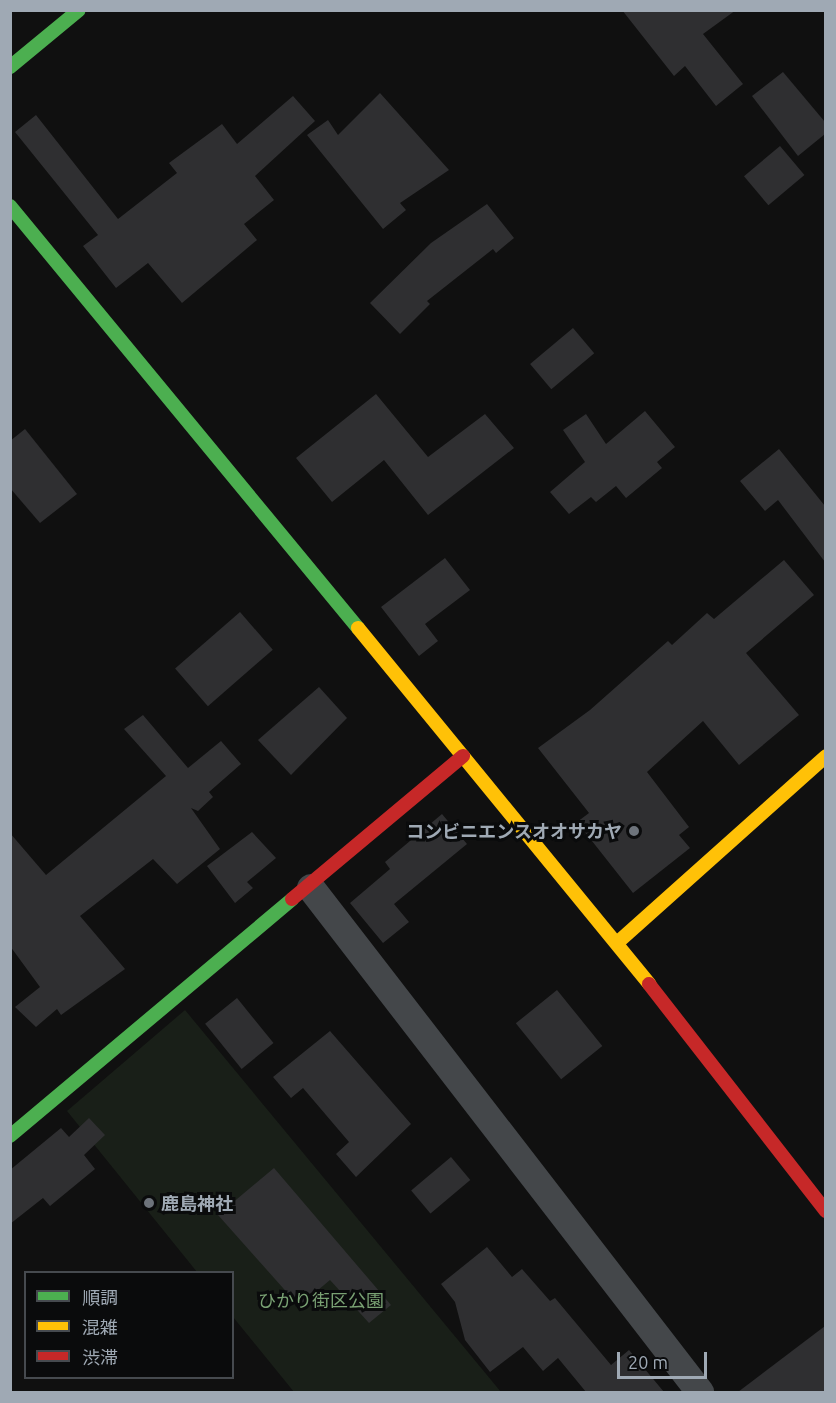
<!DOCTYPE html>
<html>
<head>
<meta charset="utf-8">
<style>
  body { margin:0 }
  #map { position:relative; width:836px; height:1403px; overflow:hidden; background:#101010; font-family:Ubuntu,"Noto Sans JP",sans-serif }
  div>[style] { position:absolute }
  .green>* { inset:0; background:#191f18 }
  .building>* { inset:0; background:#2f2f31; transform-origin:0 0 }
  .street>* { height:28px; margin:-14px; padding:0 14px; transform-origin:14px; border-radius:14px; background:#44474a }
  .fast>* { height:14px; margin:-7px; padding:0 7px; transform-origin:7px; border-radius:7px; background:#4caf50 }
  .slow>* { height:14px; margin:-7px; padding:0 7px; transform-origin:7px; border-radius:7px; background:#ffc107 }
  .jam>* { height:14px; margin:-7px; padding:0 7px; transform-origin:7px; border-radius:7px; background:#c62828 }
  .dots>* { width:16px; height:16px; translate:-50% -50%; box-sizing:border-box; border:3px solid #0a0b0c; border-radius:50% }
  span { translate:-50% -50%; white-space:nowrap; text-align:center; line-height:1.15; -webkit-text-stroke:6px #0a0b0c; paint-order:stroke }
  .poi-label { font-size:18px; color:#9fa9b4; font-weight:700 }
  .right { translate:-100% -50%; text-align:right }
  .left { translate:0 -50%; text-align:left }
  .park-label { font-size:18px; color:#79a173 }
  .frame { position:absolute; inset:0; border:12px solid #9fa9b4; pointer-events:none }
  .legend { position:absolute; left:24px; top:1271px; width:210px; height:108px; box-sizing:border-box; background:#0a0b0c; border:2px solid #464a4f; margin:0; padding:8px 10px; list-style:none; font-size:18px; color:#9fa9b4 }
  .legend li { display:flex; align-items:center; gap:12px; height:30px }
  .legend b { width:30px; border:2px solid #464a4f }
  .scale { position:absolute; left:617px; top:1352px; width:90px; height:27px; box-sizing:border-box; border:3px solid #9fa9b4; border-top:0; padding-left:8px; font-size:18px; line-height:21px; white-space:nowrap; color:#9fa9b4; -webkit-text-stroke:4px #0a0b0c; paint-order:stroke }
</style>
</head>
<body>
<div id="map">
  <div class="green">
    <i style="clip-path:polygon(185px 1010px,501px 1392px,294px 1392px,233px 1317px,232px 1272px,197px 1272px,67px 1111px)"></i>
  </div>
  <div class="building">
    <i style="clip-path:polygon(622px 10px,736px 10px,703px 34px,743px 84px,716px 106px,685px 66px,674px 76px)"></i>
    <i style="clip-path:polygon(783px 72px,825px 122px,825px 134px,798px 156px,752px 96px)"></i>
    <i style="clip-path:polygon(380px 93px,449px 170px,400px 203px,406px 210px,383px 229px,307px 135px,328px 120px,338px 135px)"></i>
    <i style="clip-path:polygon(293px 96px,315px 121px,255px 176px,274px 200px,244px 224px,257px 240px,182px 303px,148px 263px,116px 288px,83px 246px,98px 235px,15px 132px,36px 115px,118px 219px,177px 173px,169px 163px,222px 124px,237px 144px)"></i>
    <i style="left:780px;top:146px;width:38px;height:47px;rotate:50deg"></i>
    <i style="clip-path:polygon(487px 204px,514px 238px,496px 253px,493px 249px,427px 301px,430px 304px,400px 334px,370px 303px,431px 243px)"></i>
    <i style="left:573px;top:328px;width:33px;height:56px;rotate:50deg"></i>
    <i style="clip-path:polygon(376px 394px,428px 457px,485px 414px,514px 448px,428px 515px,384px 460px,332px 502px,296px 458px)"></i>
    <i style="clip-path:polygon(645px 411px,675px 447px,657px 462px,662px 468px,626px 498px,616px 486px,596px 502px,591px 497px,569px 514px,550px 492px,585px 462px,563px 430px,586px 414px,606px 444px)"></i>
    <i style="clip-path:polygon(25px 429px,77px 494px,40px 523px,10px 488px,10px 441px)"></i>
    <i style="clip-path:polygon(779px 449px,825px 506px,825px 562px,778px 500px,765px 511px,740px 481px)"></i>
    <i style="clip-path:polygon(445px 558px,470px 590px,425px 624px,438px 641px,419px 656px,381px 607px)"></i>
    <i style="clip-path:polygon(784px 560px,814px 595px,746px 653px,799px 715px,739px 765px,703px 721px,647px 772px,689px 827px,679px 835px,690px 848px,633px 893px,577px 822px,589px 813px,538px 748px,590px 710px,668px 641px,672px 645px,707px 613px,714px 619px)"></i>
    <i style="left:240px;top:612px;width:50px;height:86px;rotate:49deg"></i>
    <i style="clip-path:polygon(319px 687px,347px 718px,291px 775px,258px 740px)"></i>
    <i style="clip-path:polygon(143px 715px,188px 768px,221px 741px,241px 764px,209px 792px,213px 797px,198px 811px,191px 808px,220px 849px,177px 884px,153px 859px,80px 916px,125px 969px,61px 1015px,57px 1009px,36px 1027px,15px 1007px,40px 987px,10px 946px,10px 833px,46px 875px,166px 776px,124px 729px)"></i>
    <i style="clip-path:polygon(442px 814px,467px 844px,394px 904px,409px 922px,383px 943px,350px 903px,390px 869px,385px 862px)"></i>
    <i style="clip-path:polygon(252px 832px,276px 858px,247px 882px,253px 888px,235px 903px,207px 866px)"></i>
    <i style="left:557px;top:990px;width:72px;height:53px;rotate:51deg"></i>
    <i style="left:237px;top:998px;width:58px;height:41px;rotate:51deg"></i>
    <i style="clip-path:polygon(330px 1031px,411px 1124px,356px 1177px,336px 1154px,349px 1142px,303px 1088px,291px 1098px,273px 1077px)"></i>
    <i style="clip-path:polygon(89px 1118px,105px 1135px,84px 1155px,95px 1169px,50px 1206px,43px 1198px,10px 1224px,10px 1170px,61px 1128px,69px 1137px)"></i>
    <i style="left:451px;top:1157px;width:30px;height:52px;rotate:50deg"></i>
    <i style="clip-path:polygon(274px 1168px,391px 1305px,369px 1323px,330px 1280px,299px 1306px,218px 1215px)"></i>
    <i style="clip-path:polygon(487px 1247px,512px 1277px,522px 1269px,550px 1301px,555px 1298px,611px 1365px,629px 1350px,664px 1392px,586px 1392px,558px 1358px,543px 1371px,523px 1347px,490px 1372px,465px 1340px,455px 1302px,441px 1284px)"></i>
    <i style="clip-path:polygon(825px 1326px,825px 1392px,738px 1392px)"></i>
  </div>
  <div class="street">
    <i style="left:311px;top:888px;width:637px;rotate:52.34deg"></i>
  </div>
  <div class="fast">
    <i style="left:10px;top:67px;width:89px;rotate:-39.6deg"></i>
    <i style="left:10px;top:206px;width:547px;rotate:50.49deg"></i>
    <i style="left:10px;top:1136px;width:368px;rotate:-40deg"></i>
  </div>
  <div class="slow">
    <i style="left:358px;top:628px;width:460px;rotate:50.7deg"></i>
    <i style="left:617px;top:943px;width:280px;rotate:-41.8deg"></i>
  </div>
  <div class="jam">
    <i style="left:292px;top:899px;width:223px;rotate:-39.9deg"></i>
    <i style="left:649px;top:984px;width:288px;rotate:52.1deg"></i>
  </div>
  <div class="dots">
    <i style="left:634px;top:831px;background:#6d737b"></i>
    <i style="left:149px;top:1203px;background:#6d737b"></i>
  </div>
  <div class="poi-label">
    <span class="right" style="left:622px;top:831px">コンビニエンスオオサカヤ</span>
    <span class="left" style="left:161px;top:1203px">鹿島神社</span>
  </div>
  <div class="park-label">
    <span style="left:321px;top:1300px">ひかり街区公園</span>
  </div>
  <div class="frame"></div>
  <ul class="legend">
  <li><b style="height:8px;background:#4caf50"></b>順調</li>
  <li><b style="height:8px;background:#ffc107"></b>混雑</li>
  <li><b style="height:8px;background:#c62828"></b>渋滞</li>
  </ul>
  <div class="scale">20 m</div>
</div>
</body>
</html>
